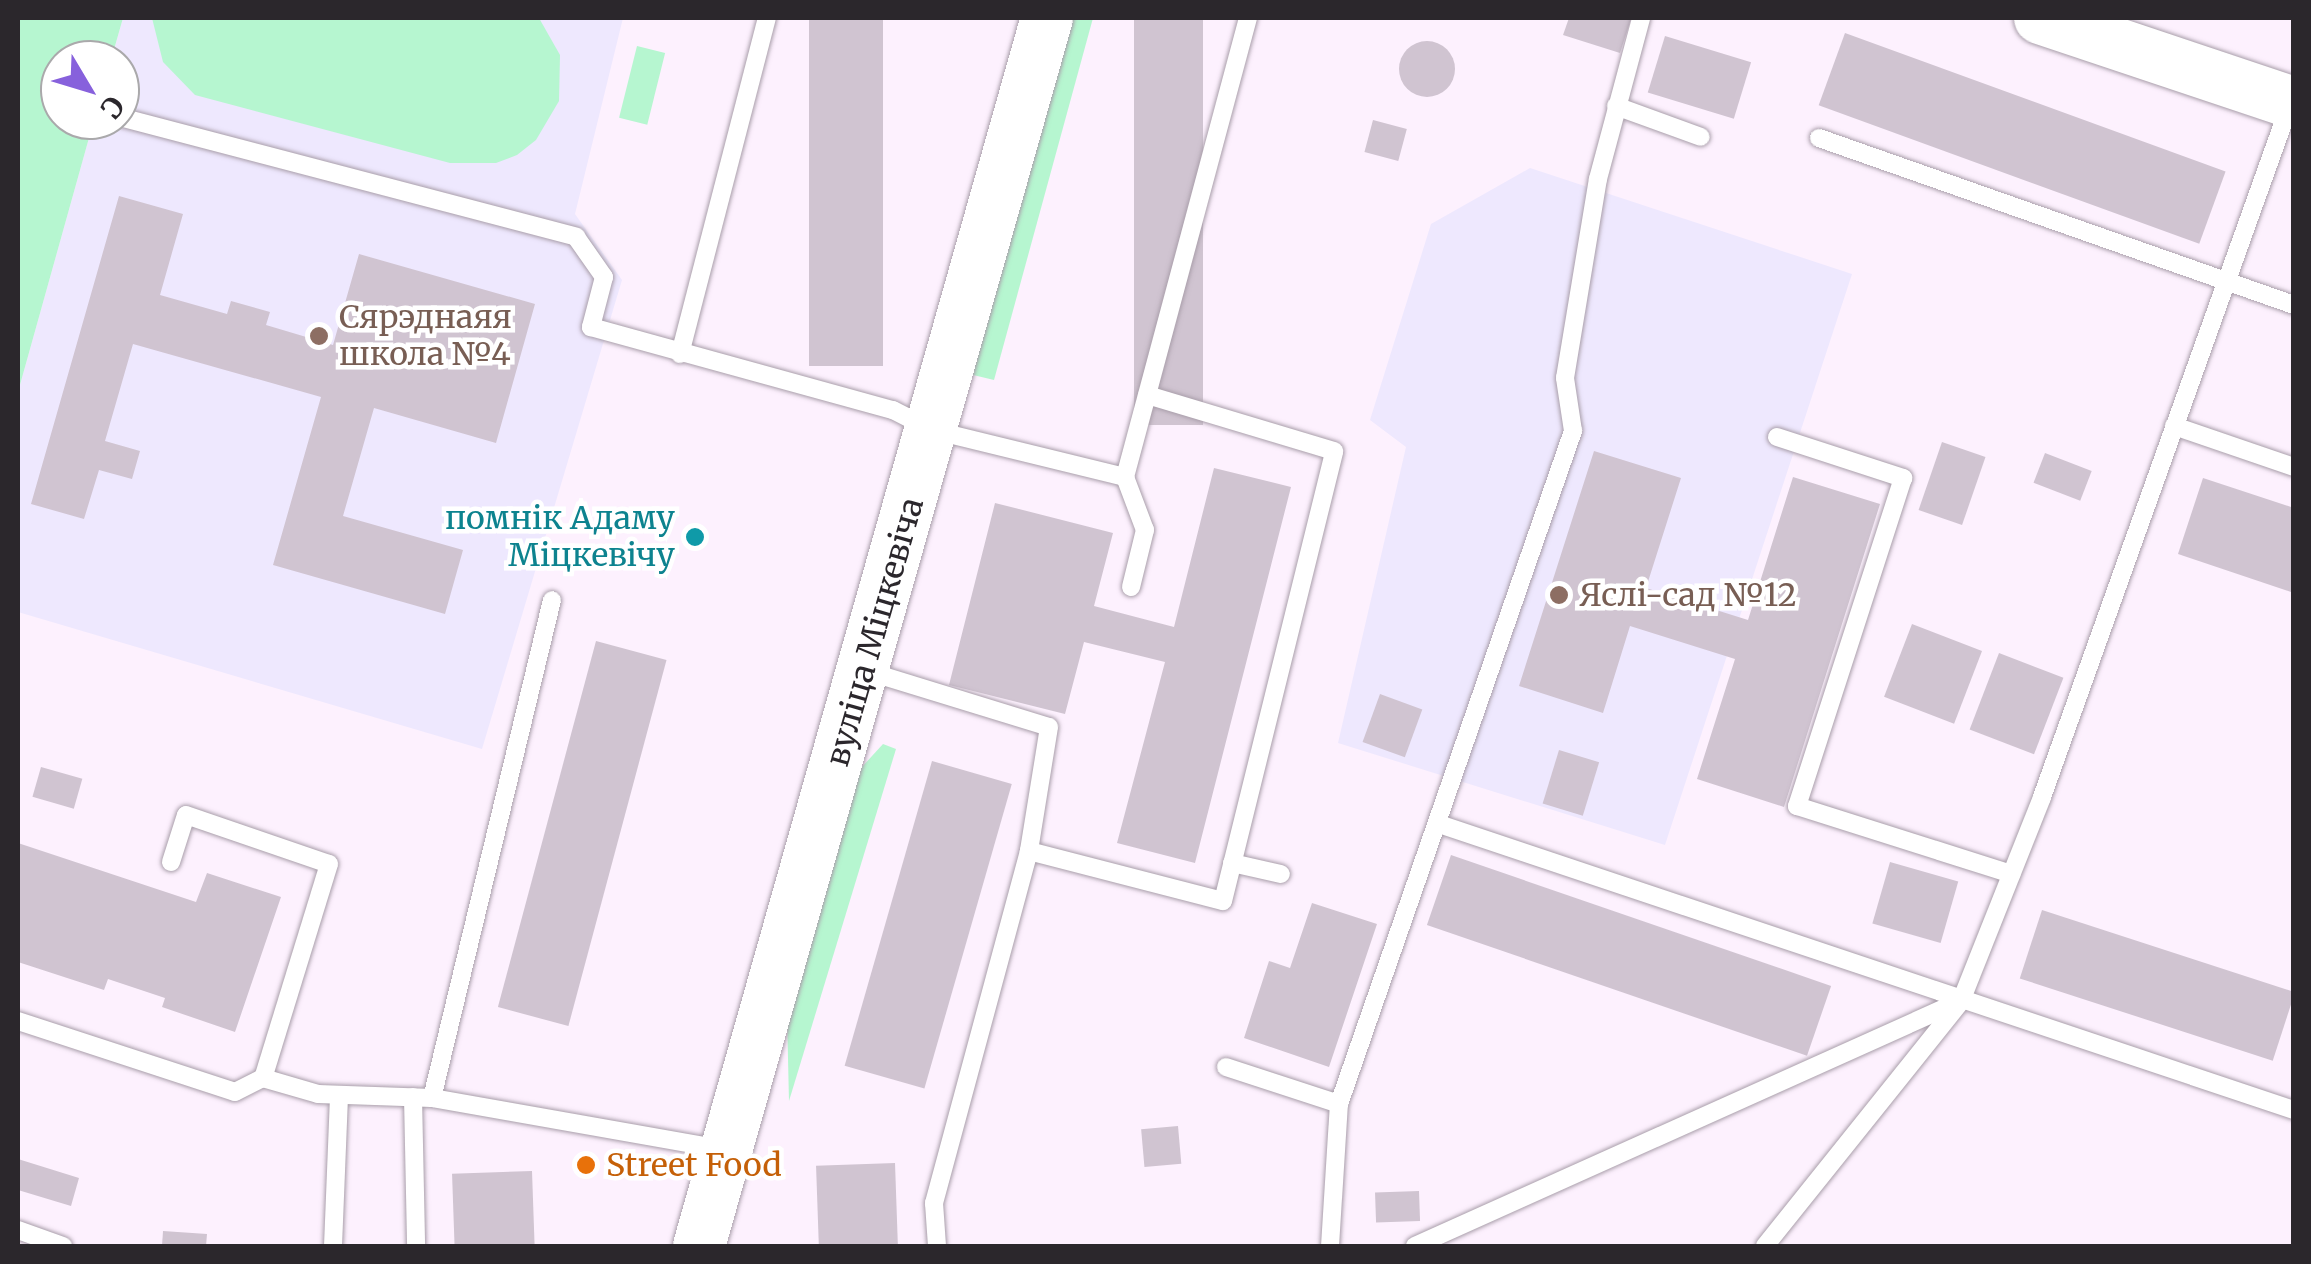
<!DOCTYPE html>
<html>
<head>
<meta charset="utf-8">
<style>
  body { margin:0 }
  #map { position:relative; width:2311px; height:1264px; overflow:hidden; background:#fdf1fe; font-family:Merriweather,serif }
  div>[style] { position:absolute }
  .education>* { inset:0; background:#eee8fe }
  .green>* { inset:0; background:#b6f6d0; transform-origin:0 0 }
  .building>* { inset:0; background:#d0c4d1; transform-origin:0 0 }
  .round { border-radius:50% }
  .roads { filter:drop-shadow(0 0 2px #a99eaa) drop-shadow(0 0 2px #a99eaa) }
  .lane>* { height:18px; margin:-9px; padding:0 9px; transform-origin:9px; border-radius:9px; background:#fff }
  .secondary>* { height:52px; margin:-26px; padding:0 26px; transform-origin:26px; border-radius:26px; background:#fff }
  .dots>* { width:28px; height:28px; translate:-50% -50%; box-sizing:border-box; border:5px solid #fff; border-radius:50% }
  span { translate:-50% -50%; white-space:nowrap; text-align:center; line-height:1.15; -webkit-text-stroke:9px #fff; paint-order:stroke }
  .education-label { font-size:32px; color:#785e54 }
  .left { translate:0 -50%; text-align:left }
  .culture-label { font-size:32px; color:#0d838f }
  .right { translate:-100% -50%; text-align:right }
  .street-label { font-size:32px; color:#2b272c }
  .food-label { font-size:32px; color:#c56008 }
  .frame { position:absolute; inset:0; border:20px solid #2b272c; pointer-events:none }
  .north { position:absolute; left:40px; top:40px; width:100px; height:100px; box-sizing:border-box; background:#fff; border:2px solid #aaa9ab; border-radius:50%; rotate:128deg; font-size:28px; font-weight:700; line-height:40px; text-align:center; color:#2b272c }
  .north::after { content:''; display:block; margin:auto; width:35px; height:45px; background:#8761dc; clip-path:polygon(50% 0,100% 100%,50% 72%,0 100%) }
</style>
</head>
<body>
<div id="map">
  <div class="education">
    <i style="clip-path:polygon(123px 18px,623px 18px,575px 214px,622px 280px,482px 749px,18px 612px,18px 392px,94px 120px,120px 120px,120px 60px,111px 60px)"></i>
    <i style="clip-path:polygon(1530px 168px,1852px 274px,1665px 845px,1338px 743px,1406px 447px,1370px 420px,1431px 224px)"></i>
  </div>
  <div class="green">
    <i style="clip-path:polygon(18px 18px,123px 18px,111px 60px,60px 60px,60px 120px,94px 120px,18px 392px)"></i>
    <i style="clip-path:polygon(152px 18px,539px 18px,560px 55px,559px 101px,536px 140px,517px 155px,496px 163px,450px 163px,195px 95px,163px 62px)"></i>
    <i style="clip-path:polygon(1071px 18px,1093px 18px,994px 380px,969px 374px)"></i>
    <i style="left:637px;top:46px;width:29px;height:74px;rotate:14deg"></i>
    <i style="clip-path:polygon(883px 744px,896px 749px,789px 1101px,787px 1015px,861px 768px)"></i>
  </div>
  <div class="building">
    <i style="left:809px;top:18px;width:74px;height:348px"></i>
    <i style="left:1134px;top:18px;width:69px;height:407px"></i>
    <i style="clip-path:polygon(1569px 18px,1631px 19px,1620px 53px,1563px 35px)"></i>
    <i style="left:1845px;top:33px;width:405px;height:77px;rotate:20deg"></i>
    <i style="left:1665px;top:36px;width:90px;height:59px;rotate:17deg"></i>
    <i class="round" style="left:1399px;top:41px;width:56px;height:56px"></i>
    <i style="left:1373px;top:120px;width:35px;height:33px;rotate:15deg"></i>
    <i style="clip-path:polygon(119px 196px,183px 214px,160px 295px,227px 314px,231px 301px,270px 312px,266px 325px,333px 345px,359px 254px,535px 304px,496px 443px,374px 408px,343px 516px,463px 550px,445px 614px,273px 565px,321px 397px,133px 344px,105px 441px,140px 451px,132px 479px,99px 470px,84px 519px,31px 504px)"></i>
    <i style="left:1942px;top:442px;width:46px;height:72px;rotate:19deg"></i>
    <i style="clip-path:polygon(1594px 451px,1681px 478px,1646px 588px,1748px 620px,1793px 477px,1880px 504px,1784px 807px,1697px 779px,1735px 659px,1630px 626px,1603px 713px,1519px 686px)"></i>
    <i style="left:2045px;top:453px;width:50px;height:32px;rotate:21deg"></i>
    <i style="clip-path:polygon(1214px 468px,1291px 487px,1195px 863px,1117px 843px,1165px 662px,1084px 642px,1065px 714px,949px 685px,995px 503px,1113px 533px,1094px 606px,1174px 627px)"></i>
    <i style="clip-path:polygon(2203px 478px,2294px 508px,2294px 593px,2178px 554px)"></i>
    <i style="left:1912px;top:624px;width:75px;height:78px;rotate:21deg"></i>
    <i style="left:596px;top:641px;width:73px;height:379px;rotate:15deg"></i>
    <i style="left:1999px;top:653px;width:69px;height:82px;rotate:21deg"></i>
    <i style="left:1380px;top:694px;width:45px;height:51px;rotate:20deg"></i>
    <i style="left:1559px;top:750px;width:42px;height:56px;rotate:17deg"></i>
    <i style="left:932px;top:761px;width:83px;height:317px;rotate:16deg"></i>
    <i style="left:41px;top:767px;width:43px;height:31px;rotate:16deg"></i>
    <i style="clip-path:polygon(18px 843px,196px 902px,207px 873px,281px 897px,235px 1032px,162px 1007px,165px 998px,108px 979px,104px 990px,18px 962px)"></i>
    <i style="left:1451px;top:855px;width:402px;height:74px;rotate:19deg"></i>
    <i style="left:1890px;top:862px;width:71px;height:64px;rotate:16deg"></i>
    <i style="clip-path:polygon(1312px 903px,1377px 924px,1329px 1067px,1244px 1038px,1269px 961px,1290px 968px)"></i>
    <i style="left:2042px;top:910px;width:266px;height:72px;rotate:18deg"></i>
    <i style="left:1178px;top:1126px;width:38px;height:37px;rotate:85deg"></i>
    <i style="clip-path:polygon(18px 1159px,79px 1178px,71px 1206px,18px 1190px)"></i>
    <i style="left:895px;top:1163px;width:83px;height:79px;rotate:88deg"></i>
    <i style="left:532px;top:1171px;width:75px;height:80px;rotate:88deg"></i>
    <i style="left:1419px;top:1191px;width:30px;height:44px;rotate:88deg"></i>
    <i style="clip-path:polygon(163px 1231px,207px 1234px,206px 1246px,162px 1246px)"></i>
  </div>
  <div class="roads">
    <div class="lane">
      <i style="left:1616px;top:106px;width:90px;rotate:20deg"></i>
      <i style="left:120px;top:117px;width:472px;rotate:14.7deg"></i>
      <i style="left:576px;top:237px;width:49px;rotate:55deg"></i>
      <i style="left:604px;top:277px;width:52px;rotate:104.6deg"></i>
      <i style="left:591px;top:327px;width:313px;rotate:15.4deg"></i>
      <i style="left:893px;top:410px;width:44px;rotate:27.1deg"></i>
      <i style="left:932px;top:430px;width:199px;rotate:13.7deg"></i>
      <i style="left:1819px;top:138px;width:504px;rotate:19.37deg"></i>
      <i style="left:680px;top:354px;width:347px;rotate:-75.5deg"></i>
      <i style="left:2174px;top:426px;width:127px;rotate:18.9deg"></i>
      <i style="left:1777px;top:437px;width:133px;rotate:18deg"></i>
      <i style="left:1903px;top:478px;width:345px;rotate:107.9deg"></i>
      <i style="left:1797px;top:806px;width:225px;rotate:17.6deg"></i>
      <i style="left:1131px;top:587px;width:59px;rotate:-76.2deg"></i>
      <i style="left:1145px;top:530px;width:57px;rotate:-110.7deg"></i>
      <i style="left:1125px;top:477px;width:475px;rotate:-75deg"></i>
      <i style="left:867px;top:671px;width:190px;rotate:17.1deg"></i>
      <i style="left:1049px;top:727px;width:126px;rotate:99.2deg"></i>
      <i style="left:1029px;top:851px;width:365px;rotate:105.1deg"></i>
      <i style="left:934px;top:1203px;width:43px;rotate:86deg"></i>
      <i style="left:1439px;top:824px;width:902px;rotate:18.5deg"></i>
      <i style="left:1029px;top:851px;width:200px;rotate:14.5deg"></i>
      <i style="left:1223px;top:901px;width:463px;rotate:-76.1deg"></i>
      <i style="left:1334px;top:451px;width:195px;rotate:-163.3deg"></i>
      <i style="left:171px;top:862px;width:49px;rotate:-72.3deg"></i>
      <i style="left:186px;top:815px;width:151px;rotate:18.9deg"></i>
      <i style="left:329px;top:864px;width:224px;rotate:107.1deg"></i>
      <i style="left:1232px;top:863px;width:50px;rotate:12.7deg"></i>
      <i style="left:18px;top:1021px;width:228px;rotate:18.1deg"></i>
      <i style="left:235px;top:1092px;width:31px;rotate:-27deg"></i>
      <i style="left:263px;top:1078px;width:57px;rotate:16.2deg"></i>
      <i style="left:318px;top:1094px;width:114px;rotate:2deg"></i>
      <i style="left:432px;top:1098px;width:294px;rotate:10deg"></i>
      <i style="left:1226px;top:1067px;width:119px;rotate:18.1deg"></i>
      <i style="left:413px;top:1097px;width:149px;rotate:88.8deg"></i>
      <i style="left:432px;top:1098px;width:512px;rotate:-76.45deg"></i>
      <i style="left:18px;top:1230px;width:48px;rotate:19.6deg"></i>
      <i style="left:333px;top:1246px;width:151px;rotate:-87.7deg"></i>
      <i style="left:1330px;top:1246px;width:142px;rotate:-86.4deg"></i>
      <i style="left:1339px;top:1104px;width:713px;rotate:-70.83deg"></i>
      <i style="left:1573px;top:431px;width:54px;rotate:-98.6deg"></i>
      <i style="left:1565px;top:378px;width:202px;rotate:-80.6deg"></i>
      <i style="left:1598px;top:179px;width:167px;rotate:-75deg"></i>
      <i style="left:1415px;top:1246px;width:593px;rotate:-24.19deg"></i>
      <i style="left:1765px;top:1246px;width:314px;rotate:-51.3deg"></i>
      <i style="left:1961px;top:1001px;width:219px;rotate:-68.3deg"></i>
      <i style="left:2042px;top:797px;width:736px;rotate:-70.31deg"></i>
    </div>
    <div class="secondary">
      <i style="left:2040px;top:18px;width:268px;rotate:18.5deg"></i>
      <i style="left:699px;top:1246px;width:1276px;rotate:-74.18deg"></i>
    </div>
  </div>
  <div class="dots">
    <i style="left:319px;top:336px;background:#8d6e63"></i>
    <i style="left:695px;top:537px;background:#0f9aa8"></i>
    <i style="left:1559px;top:595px;background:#8d6e63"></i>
    <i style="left:586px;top:1165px;background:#e8710a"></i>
  </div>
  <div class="education-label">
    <span class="left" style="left:339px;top:336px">Сярэднаяя<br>школа №4</span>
    <span class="left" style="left:1579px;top:595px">Яслі-сад №12</span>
  </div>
  <div class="culture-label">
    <span class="right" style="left:675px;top:537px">помнік Адаму<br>Міцкевічу</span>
  </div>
  <div class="street-label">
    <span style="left:875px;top:632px;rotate:-74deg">вуліца Міцкевіча</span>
  </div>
  <div class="food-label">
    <span class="left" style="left:606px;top:1165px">Street Food</span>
  </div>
  <div class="frame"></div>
  <div class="north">С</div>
</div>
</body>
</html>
